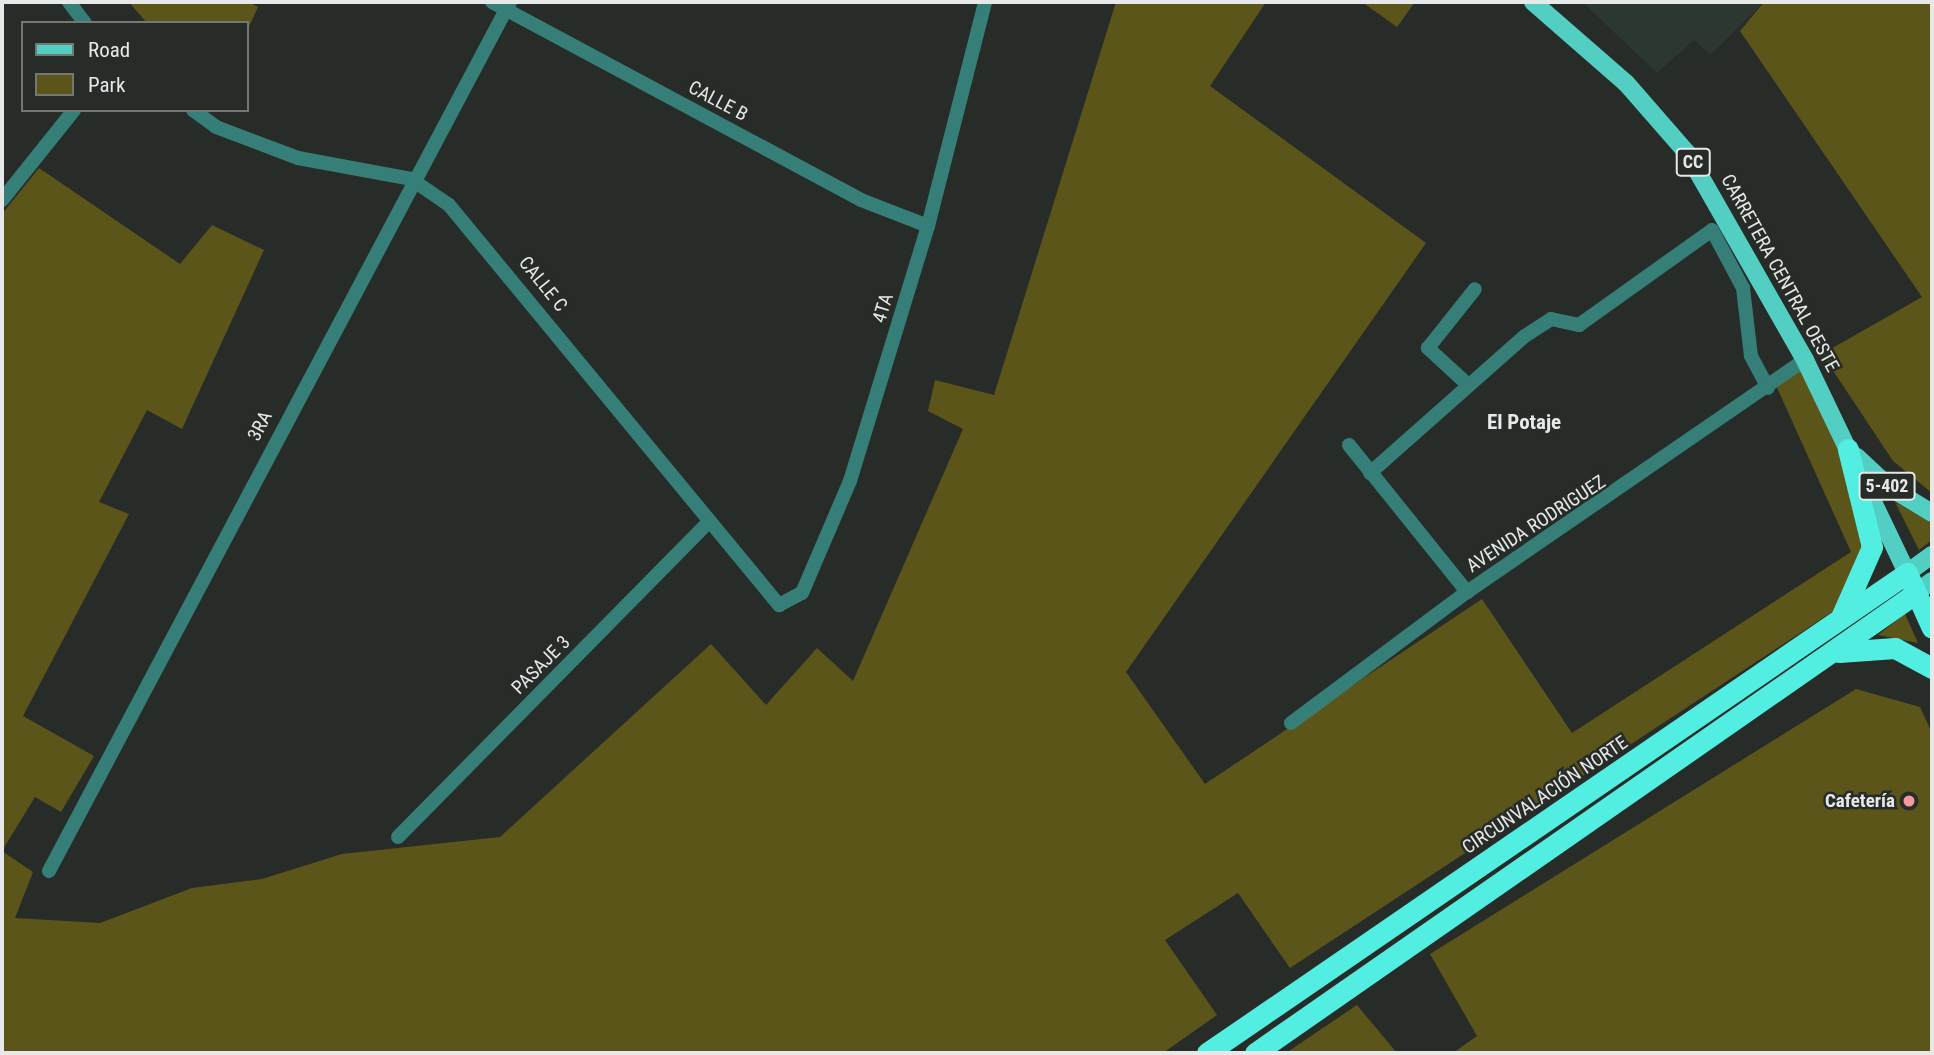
<!DOCTYPE html>
<html>
<head>
<meta charset="utf-8">
<style>
  body { margin:0 }
  #map { position:relative; width:1934px; height:1055px; overflow:hidden; background:#272c29; font-family:"Roboto Condensed",sans-serif }
  div>[style] { position:absolute }
  .built>* { inset:0; background:#2c3731 }
  .green>* { inset:0; background:#5c5519 }
  .street>* { height:14px; margin:-7px; padding:0 7px; transform-origin:7px; border-radius:7px; background:#367f78 }
  .primary>* { height:18px; margin:-9px; padding:0 9px; transform-origin:9px; border-radius:9px; background:#52cec3 }
  .highway>* { height:21px; margin:-10.5px; padding:0 10.5px; transform-origin:10.5px; border-radius:10.5px; background:#52eee1 }
  .dots>* { width:19px; height:19px; translate:-50% -50%; box-sizing:border-box; border:4px solid #272c29; border-radius:50% }
  span { translate:-50% -50%; white-space:nowrap; text-align:center; line-height:1.15; -webkit-text-stroke:5px #272c29; paint-order:stroke }
  .shield-label span { padding:2px 5px; background:#272c29; border:2px solid; border-radius:5px; -webkit-text-stroke-width:0 }
  .shield-label { font-size:18px; color:#e6e9e7; font-weight:700 }
  .street-label { font-size:19px; color:#e6e9e7 }
  .poi-label { font-size:19px; color:#e6e9e7; font-weight:700 }
  .right { translate:-100% -50%; text-align:right }
  .neighbourhood-label { font-size:21px; color:#e6e9e7; font-weight:700 }
  .frame { position:absolute; inset:0; border:4px solid #e6e9e7; pointer-events:none }
  .legend { position:absolute; left:21px; top:21px; width:228px; height:91px; box-sizing:border-box; background:#272c29; border:2px solid #737875; margin:0; padding:9px 12px; list-style:none; font-size:21px; color:#e6e9e7 }
  .legend li { display:flex; align-items:center; gap:14px; height:35px }
  .legend b { width:35px; border:2px solid #737875 }
</style>
</head>
<body>
<div id="map">
  <div class="built">
    <i style="clip-path:polygon(1582px 2px,1764px 2px,1710px 55px,1694px 40px,1657px 73px)"></i>
  </div>
  <div class="green">
    <i style="clip-path:polygon(129px 2px,249px 2px,258px 7px,247px 31px,247px 23px,147px 23px)"></i>
    <i style="clip-path:polygon(1116px 2px,1266px 2px,1210px 86px,1426px 243px,1126px 672px,1205px 784px,1482px 599px,1572px 733px,1851px 552px,1775px 383px,1805px 360px,1871px 526px,1852px 599px,1290px 968px,1238px 893px,1165px 940px,1217px 1015px,1163px 1053px,2px 1053px,2px 214px,39px 168px,180px 264px,212px 225px,264px 250px,182px 429px,147px 410px,99px 502px,129px 514px,23px 716px,94px 756px,61px 812px,35px 797px,2px 851px,33px 872px,15px 918px,100px 923px,192px 888px,262px 879px,342px 854px,500px 837px,711px 644px,766px 705px,817px 648px,853px 681px,963px 429px,928px 411px,935px 380px,994px 395px)"></i>
    <i style="clip-path:polygon(1362px 2px,1415px 2px,1397px 27px)"></i>
    <i style="clip-path:polygon(1764px 2px,1932px 2px,1932px 493px,1893px 461px,1822px 354px,1922px 297px,1740px 31px)"></i>
    <i style="clip-path:polygon(1895px 502px,1932px 523px,1932px 540px,1919px 550px)"></i>
    <i style="clip-path:polygon(1905px 614px,1918px 643px,1878px 635px)"></i>
    <i style="clip-path:polygon(1856px 689px,1920px 707px,1932px 733px,1932px 1053px,1453px 1053px,1477px 1036px,1430px 954px)"></i>
    <i style="clip-path:polygon(1357px 1005px,1397px 1053px,1286px 1053px)"></i>
  </div>
  <div class="street">
    <i style="left:69px;top:2px;width:26px;rotate:53deg"></i>
    <i style="left:492px;top:2px;width:419px;rotate:28.2deg"></i>
    <i style="left:861px;top:200px;width:72px;rotate:21.2deg"></i>
    <i style="left:193px;top:110px;width:29px;rotate:36deg"></i>
    <i style="left:216px;top:127px;width:88px;rotate:20.7deg"></i>
    <i style="left:298px;top:158px;width:115px;rotate:10.5deg"></i>
    <i style="left:411px;top:179px;width:46px;rotate:34.4deg"></i>
    <i style="left:449px;top:205px;width:519px;rotate:50.48deg"></i>
    <i style="left:779px;top:605px;width:26px;rotate:-28deg"></i>
    <i style="left:802px;top:593px;width:122px;rotate:-66.8deg"></i>
    <i style="left:850px;top:481px;width:267px;rotate:-73deg"></i>
    <i style="left:928px;top:226px;width:231px;rotate:-75.7deg"></i>
    <i style="left:2px;top:200px;width:115px;rotate:-51.3deg"></i>
    <i style="left:1466px;top:383px;width:52px;rotate:-137.4deg"></i>
    <i style="left:1428px;top:348px;width:75px;rotate:-51.5deg"></i>
    <i style="left:1349px;top:445px;width:189px;rotate:51.2deg"></i>
    <i style="left:1370px;top:473px;width:207px;rotate:-41.5deg"></i>
    <i style="left:1525px;top:336px;width:31px;rotate:-33deg"></i>
    <i style="left:1551px;top:319px;width:29px;rotate:12deg"></i>
    <i style="left:1579px;top:325px;width:163px;rotate:-35.5deg"></i>
    <i style="left:1712px;top:230px;width:66px;rotate:61.9deg"></i>
    <i style="left:1743px;top:288px;width:68px;rotate:83.3deg"></i>
    <i style="left:1751px;top:356px;width:36px;rotate:62deg"></i>
    <i style="left:1291px;top:723px;width:219px;rotate:-36.7deg"></i>
    <i style="left:1467px;top:592px;width:410px;rotate:-34.5deg"></i>
    <i style="left:398px;top:837px;width:444px;rotate:-45.4deg"></i>
    <i style="left:49px;top:871px;width:984px;rotate:-62.05deg"></i>
  </div>
  <div class="primary">
    <i style="left:1533px;top:2px;width:123px;rotate:41.1deg"></i>
    <i style="left:1626px;top:83px;width:93px;rotate:48.9deg"></i>
    <i style="left:1687px;top:153px;width:238px;rotate:60.3deg"></i>
    <i style="left:1805px;top:360px;width:236px;rotate:64.4deg"></i>
    <i style="left:1907px;top:573px;width:31px;rotate:-36deg"></i>
    <i style="left:1857px;top:457px;width:44px;rotate:43.2deg"></i>
    <i style="left:1889px;top:487px;width:50px;rotate:31.2deg"></i>
    <i style="left:1916px;top:593px;width:20px;rotate:-37deg"></i>
  </div>
  <div class="highway">
    <i style="left:1842px;top:615px;width:74px;rotate:-66.2deg"></i>
    <i style="left:1872px;top:547px;width:101px;rotate:-103.8deg"></i>
    <i style="left:1839px;top:652px;width:56px;rotate:-4.1deg"></i>
    <i style="left:1895px;top:648px;width:42px;rotate:28.4deg"></i>
    <i style="left:1207px;top:1053px;width:849px;rotate:-34.44deg"></i>
    <i style="left:1907px;top:573px;width:60px;rotate:65.6deg"></i>
    <i style="left:1255px;top:1053px;width:805px;rotate:-34.83deg"></i>
  </div>
  <div class="dots">
    <i style="left:1909px;top:801px;background:#f59b9e"></i>
  </div>
  <div class="shield-label">
    <span style="left:1693px;top:162px">CC</span>
    <span style="left:1887px;top:486px">5-402</span>
  </div>
  <div class="street-label">
    <span style="left:718px;top:101px;rotate:28deg">CALLE B</span>
    <span style="left:1780px;top:273px;rotate:61deg">CARRETERA CENTRAL OESTE</span>
    <span style="left:543px;top:284px;rotate:51deg">CALLE C</span>
    <span style="left:883px;top:308px;rotate:-73deg">4TA</span>
    <span style="left:260px;top:426px;rotate:-62deg">3RA</span>
    <span style="left:1536px;top:524px;rotate:-33deg">AVENIDA RODRIGUEZ</span>
    <span style="left:541px;top:665px;rotate:-45deg">PASAJE 3</span>
    <span style="left:1545px;top:795px;rotate:-34deg">CIRCUNVALACIÓN NORTE</span>
  </div>
  <div class="poi-label">
    <span class="right" style="left:1895px;top:801px">Cafetería</span>
  </div>
  <div class="neighbourhood-label">
    <span style="left:1524px;top:422px">El Potaje</span>
  </div>
  <div class="frame"></div>
  <ul class="legend">
  <li><b style="height:9px;background:#52cec3"></b>Road</li>
  <li><b style="height:19px;background:#5c5519"></b>Park</li>
  </ul>
</div>
</body>
</html>
